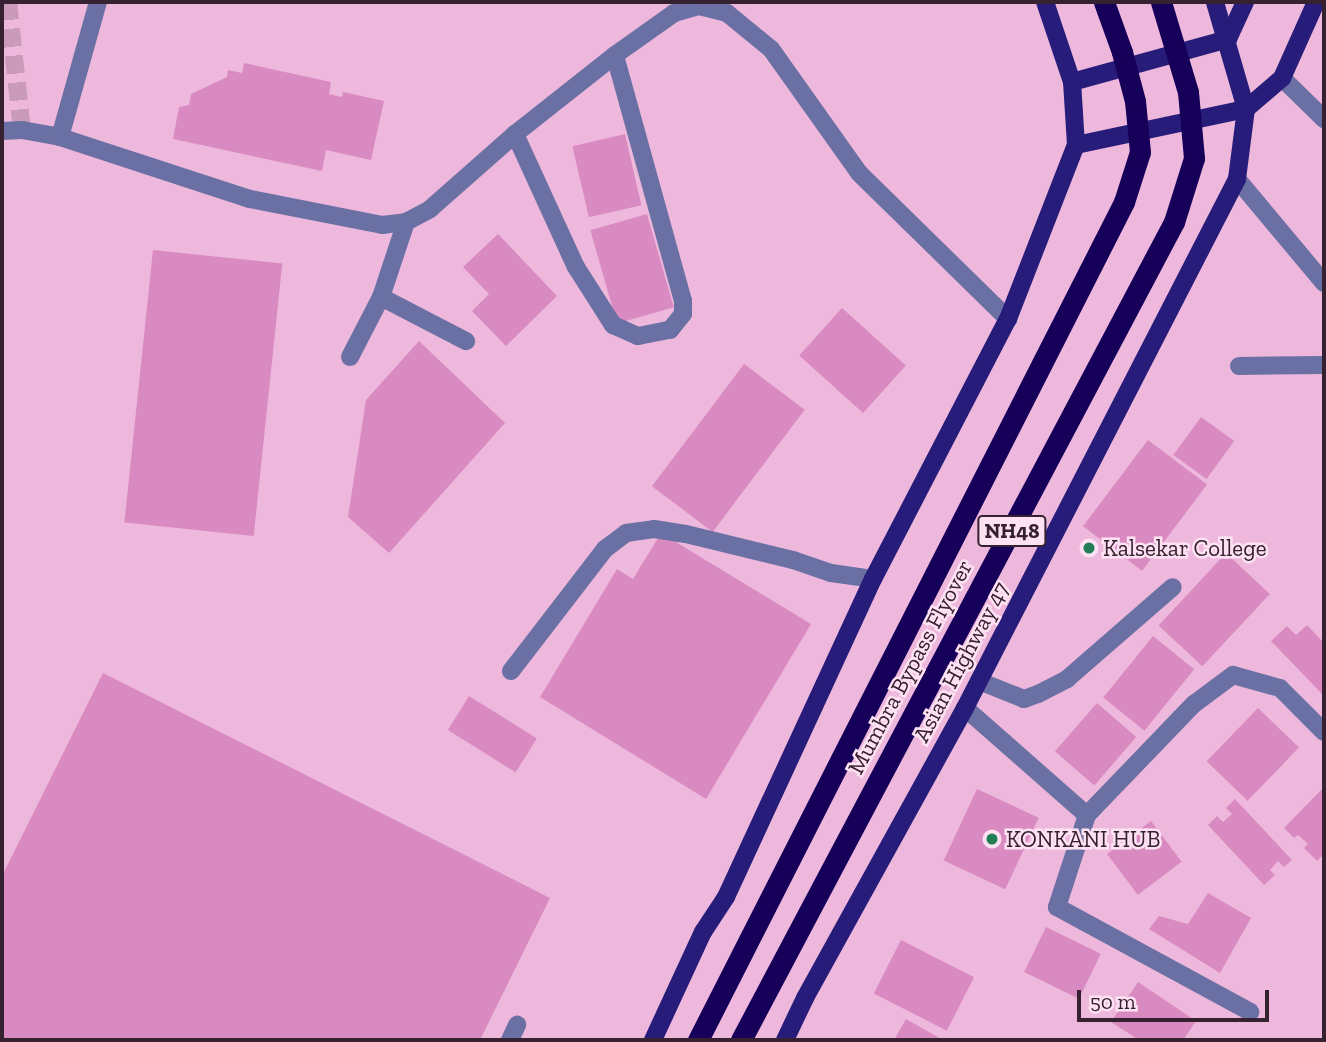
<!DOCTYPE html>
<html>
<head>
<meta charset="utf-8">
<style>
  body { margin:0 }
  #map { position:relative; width:1326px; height:1042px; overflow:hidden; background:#eeb8dc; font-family:"Zilla Slab",serif }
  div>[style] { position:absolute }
  .building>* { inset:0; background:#d98bc1; transform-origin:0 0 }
  .minor-tunnel>* { height:18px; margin-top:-9px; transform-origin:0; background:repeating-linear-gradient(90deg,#c99ab9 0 18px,transparent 0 27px) }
  .minor>* { height:18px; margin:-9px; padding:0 9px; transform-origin:9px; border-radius:9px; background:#6a70a3 }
  .major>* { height:18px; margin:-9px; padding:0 9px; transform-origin:9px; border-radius:9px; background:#271c7a }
  .highway-bridge>* { height:21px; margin:-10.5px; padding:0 10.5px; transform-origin:10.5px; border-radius:10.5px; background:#160059 }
  .dots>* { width:19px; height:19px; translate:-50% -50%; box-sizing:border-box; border:4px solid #fee2f4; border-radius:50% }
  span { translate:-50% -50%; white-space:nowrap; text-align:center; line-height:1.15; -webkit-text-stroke:5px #fee2f4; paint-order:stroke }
  .shield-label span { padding:2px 5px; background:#fee2f4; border:2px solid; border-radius:5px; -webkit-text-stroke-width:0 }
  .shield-label { font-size:21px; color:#35212f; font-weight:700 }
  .poi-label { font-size:23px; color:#35212f }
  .left { translate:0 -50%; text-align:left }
  .street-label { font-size:23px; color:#35212f }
  .frame { position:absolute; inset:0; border:4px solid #35212f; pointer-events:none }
  .scale { position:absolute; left:1077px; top:990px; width:192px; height:32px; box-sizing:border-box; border:4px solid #35212f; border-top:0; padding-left:9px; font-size:21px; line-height:24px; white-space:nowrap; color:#35212f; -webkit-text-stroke:5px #fee2f4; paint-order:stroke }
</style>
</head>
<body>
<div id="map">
  <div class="building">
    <i style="clip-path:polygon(244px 63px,331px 82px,329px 94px,342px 97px,343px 92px,384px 101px,371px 160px,326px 150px,322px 171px,173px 139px,179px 107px,189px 105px,191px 94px,227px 77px,228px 70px,242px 73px)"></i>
    <i style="left:625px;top:134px;width:73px;height:54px;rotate:77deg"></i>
    <i style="left:647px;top:214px;width:97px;height:59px;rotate:74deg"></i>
    <i style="clip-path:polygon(498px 234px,557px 296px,506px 346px,472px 311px,489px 294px,463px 267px)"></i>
    <i style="left:153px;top:250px;width:130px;height:274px;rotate:6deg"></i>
    <i style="left:842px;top:308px;width:86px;height:64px;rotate:42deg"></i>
    <i style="clip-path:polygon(419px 341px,505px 423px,389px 553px,348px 517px,366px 400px)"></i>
    <i style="left:744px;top:364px;width:76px;height:153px;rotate:37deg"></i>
    <i style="left:1201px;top:417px;width:41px;height:47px;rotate:36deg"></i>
    <i style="left:1148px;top:440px;width:74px;height:108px;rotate:37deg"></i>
    <i style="clip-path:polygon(661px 533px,811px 624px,706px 799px,540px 697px,617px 569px,633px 579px)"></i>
    <i style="left:1226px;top:553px;width:60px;height:99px;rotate:43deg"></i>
    <i style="clip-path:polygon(1307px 625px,1324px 643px,1324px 696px,1271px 641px,1287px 626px,1296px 635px)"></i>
    <i style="left:1153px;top:636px;width:53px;height:79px;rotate:39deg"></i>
    <i style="clip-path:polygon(103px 673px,550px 898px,480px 1040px,2px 1040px,2px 876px)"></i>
    <i style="left:469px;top:696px;width:80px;height:40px;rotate:32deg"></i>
    <i style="left:1097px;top:703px;width:52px;height:64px;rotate:41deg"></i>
    <i style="left:1258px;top:708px;width:57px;height:74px;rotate:44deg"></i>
    <i style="clip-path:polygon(1324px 787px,1324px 854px,1317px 861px,1304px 848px,1308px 844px,1298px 835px,1294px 838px,1284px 828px)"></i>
    <i style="left:977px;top:789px;width:68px;height:79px;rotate:25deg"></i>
    <i style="clip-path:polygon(1235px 799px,1292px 860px,1284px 867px,1278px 861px,1270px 870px,1275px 875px,1264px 885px,1208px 825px,1217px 816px,1223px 822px,1232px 814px,1226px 808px)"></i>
    <i style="left:1151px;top:821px;width:51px;height:55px;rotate:53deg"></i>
    <i style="clip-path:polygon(1208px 893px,1251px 918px,1220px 973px,1149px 929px,1159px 916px,1188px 924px)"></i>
    <i style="left:1046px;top:927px;width:61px;height:50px;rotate:26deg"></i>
    <i style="left:901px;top:940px;width:82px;height:60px;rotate:27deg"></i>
    <i style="clip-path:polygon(1138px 982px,1196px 1021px,1183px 1040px,1139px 1040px,1111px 1022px)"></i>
    <i style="clip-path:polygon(906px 1019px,943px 1040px,894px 1040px)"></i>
  </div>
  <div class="minor-tunnel">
    <i style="left:8px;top:2px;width:129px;rotate:83.8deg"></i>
  </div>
  <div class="minor">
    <i style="left:1282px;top:78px;width:59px;rotate:44.3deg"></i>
    <i style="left:2px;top:131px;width:20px;rotate:-3deg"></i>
    <i style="left:22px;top:130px;width:39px;rotate:10deg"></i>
    <i style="left:60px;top:137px;width:200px;rotate:18.1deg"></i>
    <i style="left:250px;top:199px;width:135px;rotate:11.1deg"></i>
    <i style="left:382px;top:225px;width:24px;rotate:-7deg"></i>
    <i style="left:406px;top:222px;width:27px;rotate:-28deg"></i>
    <i style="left:430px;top:209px;width:113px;rotate:-41.4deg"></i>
    <i style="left:515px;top:134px;width:127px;rotate:-38.3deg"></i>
    <i style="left:615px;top:55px;width:72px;rotate:-35.4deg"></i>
    <i style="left:674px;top:13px;width:26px;rotate:-16deg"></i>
    <i style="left:699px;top:6px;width:29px;rotate:14deg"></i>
    <i style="left:727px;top:13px;width:57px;rotate:39.3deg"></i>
    <i style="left:771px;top:49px;width:152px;rotate:54.6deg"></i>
    <i style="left:859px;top:173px;width:209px;rotate:44.4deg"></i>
    <i style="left:515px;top:134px;width:146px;rotate:65.4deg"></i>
    <i style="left:576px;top:267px;width:69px;rotate:57.5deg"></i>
    <i style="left:613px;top:325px;width:27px;rotate:24deg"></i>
    <i style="left:638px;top:336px;width:33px;rotate:-11deg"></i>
    <i style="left:670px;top:330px;width:21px;rotate:-51deg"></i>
    <i style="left:683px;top:314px;width:13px;rotate:-90deg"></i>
    <i style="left:683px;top:301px;width:255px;rotate:-105.5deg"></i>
    <i style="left:60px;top:137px;width:140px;rotate:-74.3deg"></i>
    <i style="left:1237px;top:179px;width:136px;rotate:50.1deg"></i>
    <i style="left:381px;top:297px;width:96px;rotate:27.4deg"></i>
    <i style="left:350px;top:357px;width:68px;rotate:-62.7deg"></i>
    <i style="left:381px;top:297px;width:79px;rotate:-71.6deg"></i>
    <i style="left:1239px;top:366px;width:85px;rotate:-0.7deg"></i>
    <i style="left:511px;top:671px;width:154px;rotate:-52.4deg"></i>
    <i style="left:605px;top:549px;width:26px;rotate:-37deg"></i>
    <i style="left:626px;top:533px;width:28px;rotate:-8deg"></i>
    <i style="left:654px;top:529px;width:32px;rotate:9deg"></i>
    <i style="left:686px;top:534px;width:110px;rotate:13.7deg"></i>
    <i style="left:793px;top:560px;width:40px;rotate:18.9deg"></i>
    <i style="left:831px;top:573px;width:42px;rotate:8.1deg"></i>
    <i style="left:979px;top:681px;width:48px;rotate:21.8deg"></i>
    <i style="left:1024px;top:699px;width:15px;rotate:-20deg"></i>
    <i style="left:1038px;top:694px;width:33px;rotate:-27deg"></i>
    <i style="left:1067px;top:679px;width:140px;rotate:-41deg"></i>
    <i style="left:965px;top:708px;width:162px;rotate:41.3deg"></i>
    <i style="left:1087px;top:815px;width:97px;rotate:108.1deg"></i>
    <i style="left:1057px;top:907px;width:220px;rotate:28.5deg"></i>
    <i style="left:1087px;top:815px;width:154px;rotate:-46.1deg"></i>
    <i style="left:1194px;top:704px;width:49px;rotate:-36.6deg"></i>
    <i style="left:1233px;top:675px;width:49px;rotate:15.5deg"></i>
    <i style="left:1280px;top:688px;width:62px;rotate:45deg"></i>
    <i style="left:510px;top:1040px;width:17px;rotate:-65deg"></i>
  </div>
  <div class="major">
    <i style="left:1072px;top:82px;width:162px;rotate:-15.4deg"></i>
    <i style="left:1228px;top:39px;width:41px;rotate:-65.3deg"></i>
    <i style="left:1076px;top:145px;width:174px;rotate:-12deg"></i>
    <i style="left:1246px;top:109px;width:48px;rotate:-40.7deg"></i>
    <i style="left:1282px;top:78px;width:83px;rotate:-65.9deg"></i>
    <i style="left:653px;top:1040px;width:119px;rotate:-65.2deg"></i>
    <i style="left:703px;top:932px;width:42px;rotate:-56.7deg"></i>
    <i style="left:726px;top:897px;width:350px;rotate:-65.2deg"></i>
    <i style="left:873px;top:579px;width:293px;rotate:-62.6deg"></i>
    <i style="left:1008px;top:319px;width:187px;rotate:-68.7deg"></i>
    <i style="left:1076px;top:145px;width:63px;rotate:-93.6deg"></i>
    <i style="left:1072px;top:82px;width:84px;rotate:-108.6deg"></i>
    <i style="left:785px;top:1040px;width:47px;rotate:-64.5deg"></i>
    <i style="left:805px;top:998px;width:331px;rotate:-61.1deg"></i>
    <i style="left:965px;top:708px;width:595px;rotate:-62.79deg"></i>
    <i style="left:1237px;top:179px;width:71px;rotate:-82.7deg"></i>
    <i style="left:1246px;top:109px;width:111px;rotate:-106.2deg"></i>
  </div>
  <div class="highway-bridge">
    <i style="left:698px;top:1040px;width:940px;rotate:-63.05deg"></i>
    <i style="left:1124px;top:202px;width:52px;rotate:-72.3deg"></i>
    <i style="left:1140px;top:152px;width:51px;rotate:-95.6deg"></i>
    <i style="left:1135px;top:101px;width:51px;rotate:-104.9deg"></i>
    <i style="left:1122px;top:52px;width:53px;rotate:-109.8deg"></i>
    <i style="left:741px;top:1040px;width:926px;rotate:-62.11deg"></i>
    <i style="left:1174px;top:222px;width:67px;rotate:-72.6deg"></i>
    <i style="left:1194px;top:158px;width:66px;rotate:-95.2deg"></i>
    <i style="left:1188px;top:92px;width:94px;rotate:-106.7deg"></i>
  </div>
  <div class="dots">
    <i style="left:1089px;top:548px;background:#217d53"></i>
    <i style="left:992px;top:839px;background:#217d53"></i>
  </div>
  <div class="shield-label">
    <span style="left:1012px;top:531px">NH48</span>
  </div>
  <div class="poi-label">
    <span class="left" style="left:1103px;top:548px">Kalsekar College</span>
    <span class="left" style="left:1006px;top:839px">KONKANI HUB</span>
  </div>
  <div class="street-label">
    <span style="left:961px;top:662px;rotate:-62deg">Asian Highway 47</span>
    <span style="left:910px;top:667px;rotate:-62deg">Mumbra Bypass Flyover</span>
  </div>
  <div class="frame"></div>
  <div class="scale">50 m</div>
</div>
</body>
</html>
